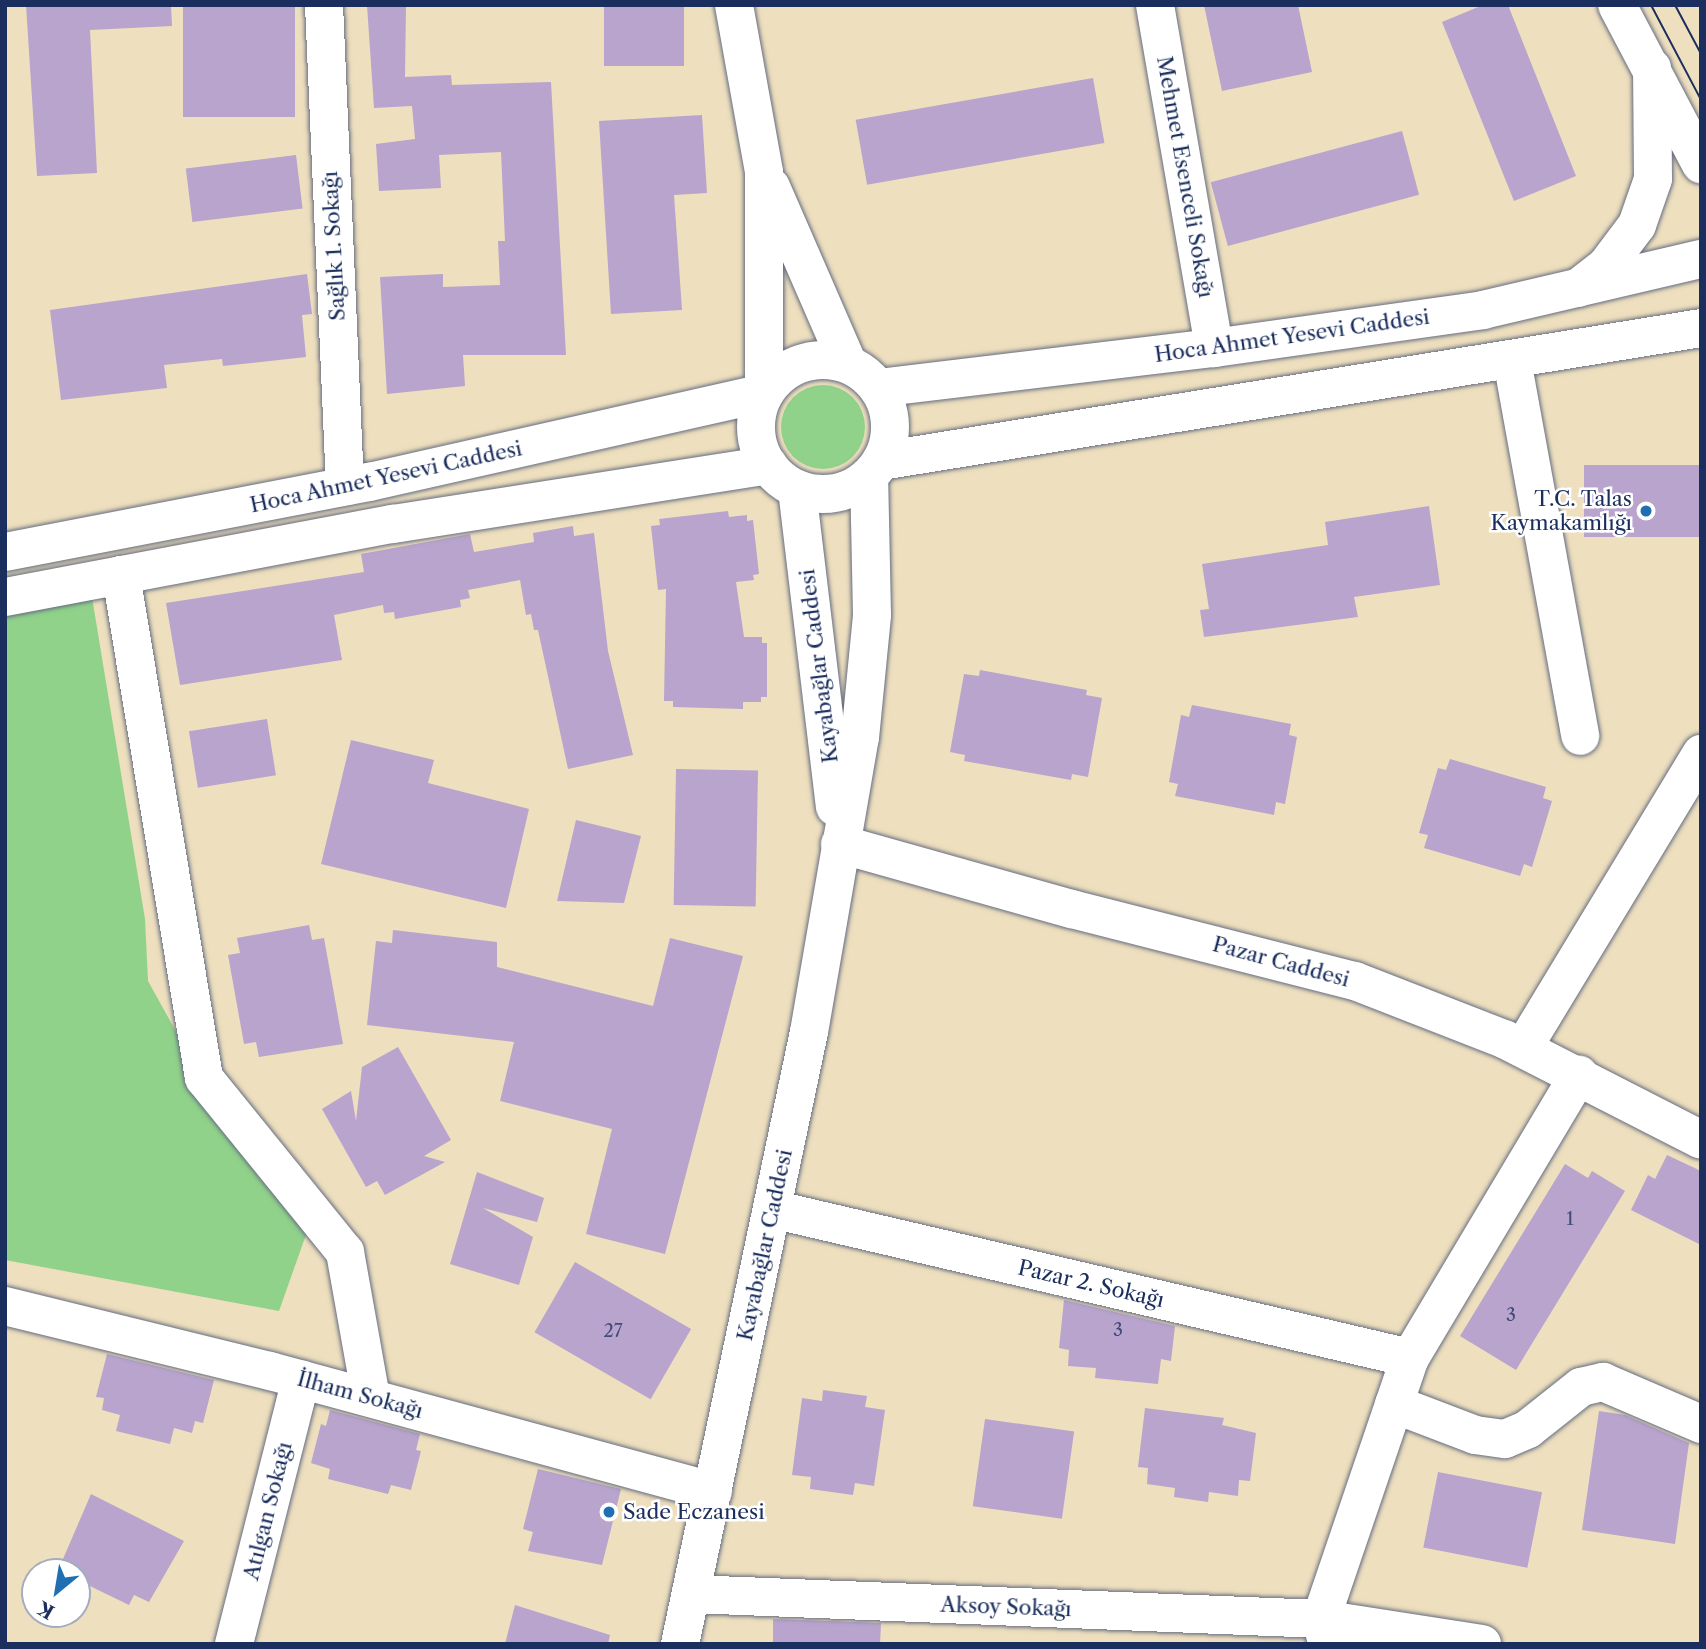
<!DOCTYPE html>
<html>
<head>
<meta charset="utf-8">
<style>
  body { margin:0 }
  #map { position:relative; width:1706px; height:1649px; overflow:hidden; background:#eedfbe; font-family:"Libre Caslon Text",serif }
  div>[style] { position:absolute }
  .green>* { inset:0; background:#90d28a }
  .round { border-radius:50% }
  .building>* { inset:0; background:#b8a4cd; transform-origin:0 0 }
  .roads { filter:drop-shadow(0 0 2px #656d80) drop-shadow(0 0 2px #656d80) }
  .minor>* { height:38px; margin:-19px; padding:0 19px; transform-origin:19px; border-radius:19px; background:#fff }
  .major>* { height:38px; margin:-19px; padding:0 19px; transform-origin:19px; border-radius:19px; background:#fff }
  .major>.ring { margin:-19px; padding:0; box-sizing:content-box; background:none; border:38px solid #fff; border-radius:50% }
  .tram>* { height:2px; margin:-1px; padding:0 1px; transform-origin:1px; border-radius:1px; background:#1b2f5e }
  .dots>* { width:19px; height:19px; translate:-50% -50%; box-sizing:border-box; border:4px solid #fff; border-radius:50% }
  span { translate:-50% -50%; white-space:nowrap; text-align:center; line-height:1.15; -webkit-text-stroke:5px #fff; paint-order:stroke }
  .number-label { font-size:18px; color:#424c7a }
  .number-label span { -webkit-text-stroke-width:0 }
  .street-label { font-size:21px; color:#1b2f5e }
  .poi-label { font-size:21px; color:#1b2f5e }
  .right { translate:-100% -50%; text-align:right }
  .left { translate:0 -50%; text-align:left }
  .frame { position:absolute; inset:0; border:7px solid #1b2f5e; pointer-events:none }
  .north { position:absolute; left:21px; top:1558px; width:70px; height:70px; box-sizing:border-box; background:#fff; border:2px solid #a4acbf; border-radius:50%; rotate:210deg; font-size:19px; font-weight:700; line-height:28px; text-align:center; color:#1b2f5e }
  .north::after { content:''; display:block; margin:auto; width:24px; height:32px; background:#1f6fb2; clip-path:polygon(50% 0,100% 100%,50% 72%,0 100%) }
</style>
</head>
<body>
<div id="map">
  <div class="green">
    <i class="round" style="left:781px;top:385px;width:84px;height:84px"></i>
    <i style="clip-path:polygon(89px 579px,145px 919px,148px 981px,229px 1127px,307px 1232px,279px 1311px,5px 1260px,5px 600px)"></i>
  </div>
  <div class="building">
    <i style="clip-path:polygon(26px 5px,171px 5px,172px 26px,90px 30px,97px 173px,37px 176px)"></i>
    <i style="left:183px;top:5px;width:112px;height:112px"></i>
    <i style="clip-path:polygon(367px 5px,406px 5px,405px 77px,451px 75px,452px 85px,551px 82px,566px 355px,463px 355px,465px 386px,387px 394px,380px 277px,443px 274px,443px 287px,500px 285px,498px 241px,505px 241px,501px 152px,439px 155px,441px 188px,379px 191px,376px 144px,415px 139px,412px 106px,374px 108px)"></i>
    <i style="left:604px;top:5px;width:80px;height:61px"></i>
    <i style="clip-path:polygon(1204px 5px,1298px 5px,1312px 72px,1222px 91px)"></i>
    <i style="clip-path:polygon(1483px 5px,1508px 5px,1576px 176px,1514px 201px,1442px 22px)"></i>
    <i style="left:1093px;top:78px;width:66px;height:241px;rotate:80deg"></i>
    <i style="clip-path:polygon(702px 115px,707px 193px,674px 195px,682px 310px,611px 314px,599px 121px)"></i>
    <i style="left:1402px;top:131px;width:66px;height:198px;rotate:75deg"></i>
    <i style="left:296px;top:155px;width:54px;height:111px;rotate:83deg"></i>
    <i style="clip-path:polygon(307px 274px,312px 314px,302px 315px,306px 357px,223px 366px,222px 359px,164px 365px,167px 388px,61px 400px,50px 310px)"></i>
    <i style="left:1701px;top:465px;width:72px;height:117px;rotate:90deg"></i>
    <i style="clip-path:polygon(1429px 506px,1440px 585px,1354px 597px,1358px 617px,1204px 637px,1200px 610px,1209px 609px,1202px 564px,1328px 545px,1325px 522px)"></i>
    <i style="clip-path:polygon(728px 511px,729px 517px,747px 515px,747px 521px,753px 520px,759px 574px,753px 575px,754px 580px,736px 582px,744px 637px,762px 637px,762px 643px,767px 643px,767px 697px,761px 697px,761px 702px,743px 702px,743px 709px,673px 707px,673px 701px,664px 701px,666px 589px,658px 590px,651px 526px,660px 525px,659px 519px)"></i>
    <i style="clip-path:polygon(573px 526px,574px 536px,594px 533px,608px 651px,633px 755px,568px 769px,538px 630px,534px 630px,531px 614px,526px 615px,520px 580px,468px 590px,470px 598px,460px 600px,461px 607px,395px 619px,394px 612px,384px 613px,383px 605px,334px 615px,342px 660px,180px 685px,166px 603px,364px 572px,361px 554px,470px 534px,474px 552px,534px 542px,533px 533px)"></i>
    <i style="clip-path:polygon(980px 670px,1087px 690px,1086px 695px,1102px 698px,1088px 777px,1072px 774px,1071px 780px,964px 761px,965px 755px,950px 752px,964px 674px,979px 676px)"></i>
    <i style="clip-path:polygon(1192px 705px,1291px 724px,1289px 735px,1297px 737px,1285px 804px,1276px 802px,1274px 815px,1175px 796px,1178px 784px,1169px 782px,1181px 715px,1189px 717px)"></i>
    <i style="left:267px;top:719px;width:57px;height:79px;rotate:81deg"></i>
    <i style="clip-path:polygon(351px 740px,434px 760px,428px 783px,529px 809px,506px 908px,321px 864px)"></i>
    <i style="clip-path:polygon(1450px 759px,1546px 787px,1543px 798px,1552px 801px,1532px 867px,1524px 864px,1520px 876px,1424px 848px,1428px 835px,1419px 833px,1438px 768px,1446px 770px)"></i>
    <i style="left:676px;top:769px;width:82px;height:136px;rotate:1deg"></i>
    <i style="clip-path:polygon(576px 820px,641px 836px,624px 903px,557px 901px)"></i>
    <i style="clip-path:polygon(309px 925px,312px 940px,324px 938px,343px 1044px,259px 1057px,256px 1042px,244px 1044px,228px 955px,240px 953px,237px 938px)"></i>
    <i style="clip-path:polygon(393px 930px,497px 942px,497px 967px,653px 1006px,670px 938px,743px 956px,665px 1254px,586px 1234px,612px 1129px,500px 1101px,514px 1042px,367px 1025px,376px 941px,392px 943px)"></i>
    <i style="clip-path:polygon(398px 1047px,451px 1140px,424px 1156px,445px 1162px,385px 1195px,377px 1181px,366px 1187px,322px 1109px,351px 1091px,356px 1121px,362px 1067px)"></i>
    <i style="clip-path:polygon(1667px 1155px,1701px 1171px,1701px 1245px,1631px 1210px,1648px 1175px,1655px 1179px)"></i>
    <i style="clip-path:polygon(1565px 1164px,1588px 1178px,1592px 1171px,1625px 1191px,1516px 1370px,1460px 1336px)"></i>
    <i style="clip-path:polygon(477px 1172px,544px 1198px,537px 1222px,483px 1208px,533px 1237px,519px 1285px,450px 1264px)"></i>
    <i style="left:575px;top:1262px;width:134px;height:81px;rotate:30deg"></i>
    <i style="clip-path:polygon(1064px 1300px,1175px 1326px,1171px 1361px,1161px 1359px,1158px 1384px,1095px 1378px,1096px 1368px,1068px 1366px,1069px 1350px,1059px 1348px)"></i>
    <i style="clip-path:polygon(107px 1354px,214px 1380px,203px 1423px,195px 1421px,192px 1433px,174px 1428px,170px 1444px,116px 1431px,120px 1415px,102px 1410px,104px 1398px,96px 1397px)"></i>
    <i style="clip-path:polygon(823px 1390px,867px 1396px,865px 1407px,885px 1410px,874px 1486px,855px 1483px,853px 1495px,810px 1489px,811px 1477px,792px 1475px,802px 1398px,822px 1401px)"></i>
    <i style="clip-path:polygon(1145px 1408px,1224px 1418px,1222px 1425px,1256px 1433px,1250px 1481px,1239px 1480px,1238px 1496px,1209px 1492px,1208px 1502px,1174px 1497px,1175px 1488px,1147px 1484px,1148px 1468px,1138px 1467px)"></i>
    <i style="clip-path:polygon(330px 1410px,420px 1434px,416px 1450px,421px 1451px,411px 1490px,391px 1485px,388px 1494px,328px 1479px,330px 1469px,311px 1463px,321px 1424px,326px 1426px)"></i>
    <i style="clip-path:polygon(1599px 1411px,1625px 1415px,1689px 1443px,1675px 1544px,1582px 1530px)"></i>
    <i style="left:985px;top:1419px;width:90px;height:88px;rotate:8deg"></i>
    <i style="clip-path:polygon(538px 1469px,621px 1489px,602px 1565px,528px 1551px,533px 1532px,523px 1529px)"></i>
    <i style="left:1438px;top:1472px;width:106px;height:77px;rotate:11deg"></i>
    <i style="clip-path:polygon(91px 1494px,184px 1541px,149px 1602px,134px 1595px,129px 1605px,96px 1589px,77px 1579px,77px 1566px,63px 1559px)"></i>
    <i style="clip-path:polygon(515px 1605px,610px 1635px,608px 1644px,505px 1644px)"></i>
    <i style="clip-path:polygon(773px 1619px,881px 1623px,880px 1644px,773px 1644px)"></i>
  </div>
  <div class="roads">
    <div class="minor">
      <i style="left:324px;top:5px;width:482px;rotate:87.5deg"></i>
      <i style="left:734px;top:5px;width:170px;rotate:79.8deg"></i>
      <i style="left:764px;top:172px;width:221px;rotate:90deg"></i>
      <i style="left:1155px;top:5px;width:348px;rotate:80.2deg"></i>
      <i style="left:771px;top:187px;width:193px;rotate:66.5deg"></i>
      <i style="left:1512px;top:360px;width:382px;rotate:79.7deg"></i>
      <i style="left:797px;top:489px;width:320px;rotate:83.2deg"></i>
      <i style="left:121px;top:575px;width:510px;rotate:80.63deg"></i>
      <i style="left:204px;top:1078px;width:224px;rotate:51deg"></i>
      <i style="left:345px;top:1252px;width:148px;rotate:79.9deg"></i>
      <i style="left:840px;top:844px;width:241px;rotate:15.7deg"></i>
      <i style="left:1072px;top:909px;width:292px;rotate:14.3deg"></i>
      <i style="left:1355px;top:981px;width:160px;rotate:21.3deg"></i>
      <i style="left:1504px;top:1039px;width:221px;rotate:27.1deg"></i>
      <i style="left:1523px;top:1048px;width:344px;rotate:-58.8deg"></i>
      <i style="left:772px;top:1209px;width:655px;rotate:13.15deg"></i>
      <i style="left:5px;top:1306px;width:273px;rotate:13.8deg"></i>
      <i style="left:270px;top:1371px;width:459px;rotate:15.2deg"></i>
      <i style="left:1394px;top:1404px;width:87px;rotate:20.9deg"></i>
      <i style="left:1475px;top:1435px;width:30px;rotate:8deg"></i>
      <i style="left:1505px;top:1439px;width:25px;rotate:-23deg"></i>
      <i style="left:1528px;top:1429px;width:68px;rotate:-38.4deg"></i>
      <i style="left:1581px;top:1387px;width:23px;rotate:-13deg"></i>
      <i style="left:1603px;top:1382px;width:107px;rotate:23.2deg"></i>
      <i style="left:691px;top:1594px;width:630px;rotate:2.27deg"></i>
      <i style="left:1321px;top:1619px;width:163px;rotate:8.8deg"></i>
      <i style="left:1327px;top:1642px;width:24px;rotate:-105deg"></i>
      <i style="left:1321px;top:1619px;width:276px;rotate:-71.2deg"></i>
      <i style="left:1410px;top:1358px;width:330px;rotate:-59.2deg"></i>
      <i style="left:234px;top:1644px;width:273px;rotate:-75.8deg"></i>
      <i style="left:680px;top:1644px;width:625px;rotate:-78.1deg"></i>
      <i style="left:809px;top:1032px;width:298px;rotate:-80.2deg"></i>
      <i style="left:860px;top:738px;width:124px;rotate:-84.4deg"></i>
      <i style="left:872px;top:615px;width:139px;rotate:-91.2deg"></i>
    </div>
    <div class="major">
      <i style="left:1617px;top:5px;width:180px;rotate:62.2deg"></i>
      <i style="left:1578px;top:288px;width:37px;rotate:-38deg"></i>
      <i style="left:1607px;top:265px;width:50px;rotate:-53.1deg"></i>
      <i style="left:1637px;top:225px;width:49px;rotate:-70.8deg"></i>
      <i style="left:1653px;top:179px;width:111px;rotate:-90.5deg"></i>
      <i class="ring" style="left:756px;top:360px;width:96px;height:96px"></i>
      <i style="left:878px;top:388px;width:338px;rotate:-6.8deg"></i>
      <i style="left:1214px;top:348px;width:272px;rotate:-8deg"></i>
      <i style="left:1483px;top:310px;width:224px;rotate:-13.2deg"></i>
      <i style="left:881px;top:461px;width:831px;rotate:-9.21deg"></i>
      <i style="left:5px;top:552px;width:371px;rotate:-10.9deg"></i>
      <i style="left:369px;top:482px;width:405px;rotate:-12.7deg"></i>
      <i style="left:5px;top:597px;width:395px;rotate:-10.7deg"></i>
      <i style="left:393px;top:524px;width:380px;rotate:-8.9deg"></i>
    </div>
  </div>
  <div class="tram">
    <i style="left:1651px;top:5px;width:107px;rotate:62.2deg"></i>
    <i style="left:1675px;top:5px;width:55px;rotate:62deg"></i>
  </div>
  <div class="dots">
    <i style="left:1646px;top:511px;background:#1f6fb2"></i>
    <i style="left:609px;top:1512px;background:#1f6fb2"></i>
  </div>
  <div class="number-label">
    <span style="left:1570px;top:1219px">1</span>
    <span style="left:1511px;top:1315px">3</span>
    <span style="left:1118px;top:1330px">3</span>
    <span style="left:613px;top:1331px">27</span>
  </div>
  <div class="street-label">
    <span style="left:1185px;top:177px;rotate:80deg">Mehmet Esenceli Sokağı</span>
    <span style="left:334px;top:246px;rotate:-93deg">Sağlık 1. Sokağı</span>
    <span style="left:1292px;top:336px;rotate:-8deg">Hoca Ahmet Yesevi Caddesi</span>
    <span style="left:386px;top:477px;rotate:-12deg">Hoca Ahmet Yesevi Caddesi</span>
    <span style="left:819px;top:666px;rotate:-97deg">Kayabağlar Caddesi</span>
    <span style="left:1281px;top:962px;rotate:15deg">Pazar Caddesi</span>
    <span style="left:765px;top:1245px;rotate:-78deg">Kayabağlar Caddesi</span>
    <span style="left:1091px;top:1284px;rotate:13deg">Pazar 2. Sokağı</span>
    <span style="left:360px;top:1395px;rotate:15deg">İlham Sokağı</span>
    <span style="left:268px;top:1511px;rotate:-76deg">Atılgan Sokağı</span>
    <span style="left:1006px;top:1607px;rotate:2deg">Aksoy Sokağı</span>
  </div>
  <div class="poi-label">
    <span class="right" style="left:1632px;top:511px">T.C. Talas<br>Kaymakamlığı</span>
    <span class="left" style="left:623px;top:1512px">Sade Eczanesi</span>
  </div>
  <div class="frame"></div>
  <div class="north">K</div>
</div>
</body>
</html>
